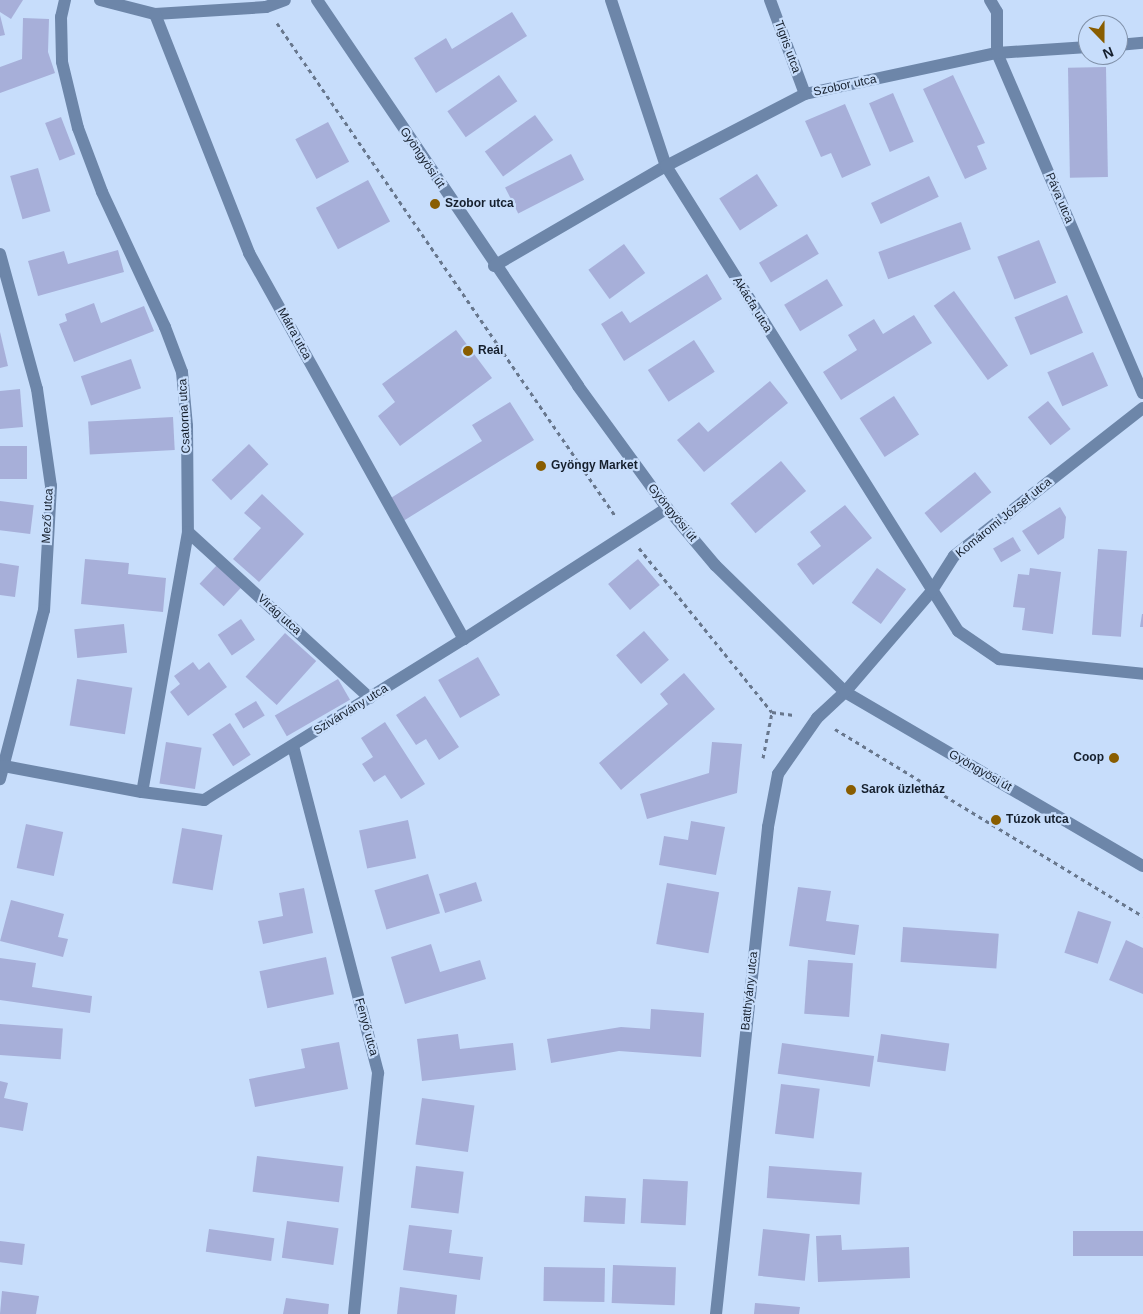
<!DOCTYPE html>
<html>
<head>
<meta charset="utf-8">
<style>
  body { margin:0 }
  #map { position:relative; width:1143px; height:1314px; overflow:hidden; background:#c7ddfb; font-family:Arial,sans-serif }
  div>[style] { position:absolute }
  .building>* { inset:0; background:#a7afd9; transform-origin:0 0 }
  .path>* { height:3px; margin-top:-1.5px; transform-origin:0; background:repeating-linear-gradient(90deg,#68778d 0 4px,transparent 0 8px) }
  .minor>* { height:12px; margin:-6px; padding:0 6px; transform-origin:6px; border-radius:6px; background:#6d86a9 }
  .dots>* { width:14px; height:14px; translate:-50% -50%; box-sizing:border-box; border:2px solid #c7ddfb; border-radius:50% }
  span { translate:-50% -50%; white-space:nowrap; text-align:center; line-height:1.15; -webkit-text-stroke:4.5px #c7ddfb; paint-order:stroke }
  .street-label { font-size:12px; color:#151f2d }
  .poi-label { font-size:12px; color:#151f2d; font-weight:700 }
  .left { translate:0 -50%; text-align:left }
  .right { translate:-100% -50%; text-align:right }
  .north { position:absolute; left:1078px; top:15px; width:50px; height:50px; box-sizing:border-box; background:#c7ddfb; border:1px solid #8091a9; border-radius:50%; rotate:158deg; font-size:14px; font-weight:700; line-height:20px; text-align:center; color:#151f2d }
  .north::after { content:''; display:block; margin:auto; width:18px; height:22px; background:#895d00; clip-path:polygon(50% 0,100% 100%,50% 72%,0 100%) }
</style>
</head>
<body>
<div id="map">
  <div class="building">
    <i style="clip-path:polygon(0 0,23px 0,11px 19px,0 12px)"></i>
    <i style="clip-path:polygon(512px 12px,527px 36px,436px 93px,414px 58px,446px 38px,452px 49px)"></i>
    <i style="clip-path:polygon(0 15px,5px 35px,0 36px)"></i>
    <i style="clip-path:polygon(23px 18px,49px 19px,48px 52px,55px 73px,0 93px,0 67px,22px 59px)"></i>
    <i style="left:1106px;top:67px;width:110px;height:38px;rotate:89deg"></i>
    <i style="left:499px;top:75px;width:32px;height:63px;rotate:55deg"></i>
    <i style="clip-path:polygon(953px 75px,985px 143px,977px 146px,987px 169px,965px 179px,923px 89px)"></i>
    <i style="left:893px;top:93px;width:53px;height:26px;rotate:67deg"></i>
    <i style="clip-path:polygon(845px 104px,871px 165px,842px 178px,831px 153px,821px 157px,805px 121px)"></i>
    <i style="left:535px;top:115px;width:31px;height:62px;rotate:54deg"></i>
    <i style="left:61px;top:117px;width:40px;height:17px;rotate:69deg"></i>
    <i style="left:328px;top:122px;width:45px;height:37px;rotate:62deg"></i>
    <i style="left:571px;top:154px;width:29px;height:74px;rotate:63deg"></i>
    <i style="left:38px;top:168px;width:45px;height:29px;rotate:74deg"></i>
    <i style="left:757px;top:174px;width:38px;height:45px;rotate:57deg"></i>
    <i style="left:929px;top:176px;width:23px;height:64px;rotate:65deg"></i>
    <i style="left:368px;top:180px;width:47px;height:59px;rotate:62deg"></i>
    <i style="left:961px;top:222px;width:29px;height:88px;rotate:70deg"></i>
    <i style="left:807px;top:234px;width:23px;height:56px;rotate:59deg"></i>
    <i style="left:1039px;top:240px;width:46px;height:45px;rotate:68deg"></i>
    <i style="left:624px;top:244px;width:36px;height:44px;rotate:54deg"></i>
    <i style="clip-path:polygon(118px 250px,124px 272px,38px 296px,28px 261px,64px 251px,68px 264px)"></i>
    <i style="clip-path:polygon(707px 274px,722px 299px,624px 361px,601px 324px,622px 311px,630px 323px)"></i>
    <i style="left:827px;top:279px;width:31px;height:50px;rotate:59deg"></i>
    <i style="left:954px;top:291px;width:92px;height:25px;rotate:54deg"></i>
    <i style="left:1067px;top:295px;width:41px;height:57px;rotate:67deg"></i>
    <i style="clip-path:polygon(94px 303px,101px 323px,144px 306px,154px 331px,74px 362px,59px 324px,67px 321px,65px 314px)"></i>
    <i style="clip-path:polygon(914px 315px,932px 343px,841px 400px,823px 372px,857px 350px,848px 335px,874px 319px,883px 334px)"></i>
    <i style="clip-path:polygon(456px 330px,492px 378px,400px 446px,378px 416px,395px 402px,382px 384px)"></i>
    <i style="clip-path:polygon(0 332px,8px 366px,0 368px)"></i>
    <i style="left:694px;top:340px;width:38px;height:55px;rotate:57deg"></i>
    <i style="left:1093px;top:352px;width:37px;height:50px;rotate:66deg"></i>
    <i style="left:131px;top:359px;width:31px;height:53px;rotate:71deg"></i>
    <i style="clip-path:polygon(770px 381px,788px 403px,704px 472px,677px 440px,699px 422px,708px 432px)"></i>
    <i style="clip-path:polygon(20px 389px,23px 427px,0 429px,0 391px)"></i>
    <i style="left:894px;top:396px;width:46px;height:41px;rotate:57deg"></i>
    <i style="left:1048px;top:401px;width:36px;height:26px;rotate:51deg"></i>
    <i style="clip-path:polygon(510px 402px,534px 440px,400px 523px,386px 501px,482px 441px,472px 425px)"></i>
    <i style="left:173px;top:417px;width:33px;height:85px;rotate:87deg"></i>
    <i style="left:249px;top:444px;width:28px;height:52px;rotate:46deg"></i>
    <i style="left:0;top:446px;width:27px;height:33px"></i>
    <i style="left:781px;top:461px;width:39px;height:66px;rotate:50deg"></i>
    <i style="left:975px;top:472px;width:26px;height:65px;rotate:51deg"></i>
    <i style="clip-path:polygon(262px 494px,304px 534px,259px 582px,233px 559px,261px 528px,244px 513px)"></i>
    <i style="left:0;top:501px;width:34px;height:29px;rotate:7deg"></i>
    <i style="clip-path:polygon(845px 505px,872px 538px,813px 585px,797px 564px,821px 546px,810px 532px)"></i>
    <i style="clip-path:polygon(1060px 507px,1066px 517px,1064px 538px,1038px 555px,1022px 531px)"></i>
    <i style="left:1013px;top:537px;width:16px;height:23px;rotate:60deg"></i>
    <i style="left:1098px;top:549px;width:29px;height:86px;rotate:4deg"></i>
    <i style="clip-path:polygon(85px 559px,129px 563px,128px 574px,166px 578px,163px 612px,81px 604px)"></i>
    <i style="left:638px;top:559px;width:34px;height:39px;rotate:50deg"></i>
    <i style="clip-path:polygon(0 563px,19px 566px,15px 597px,0 595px)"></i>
    <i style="left:218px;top:564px;width:33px;height:27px;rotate:43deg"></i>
    <i style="left:877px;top:568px;width:36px;height:43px;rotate:36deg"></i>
    <i style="clip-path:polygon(1030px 568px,1061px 572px,1053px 634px,1022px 630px,1025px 608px,1013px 607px,1018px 574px,1029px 575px)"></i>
    <i style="clip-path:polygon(1142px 614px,1143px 614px,1143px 627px,1140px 627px)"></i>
    <i style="left:241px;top:619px;width:25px;height:28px;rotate:56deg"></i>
    <i style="left:124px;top:624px;width:29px;height:50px;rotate:84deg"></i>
    <i style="left:644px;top:631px;width:38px;height:37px;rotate:49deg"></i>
    <i style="left:285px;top:633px;width:42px;height:59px;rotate:42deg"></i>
    <i style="left:478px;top:657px;width:44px;height:46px;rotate:60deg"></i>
    <i style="clip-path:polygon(193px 662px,199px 670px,209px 662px,227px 687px,188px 716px,170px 692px,180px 684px,174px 676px)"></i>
    <i style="clip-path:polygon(684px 673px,715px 709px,621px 790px,599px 763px,668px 704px,660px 694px)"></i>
    <i style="left:77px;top:679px;width:56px;height:47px;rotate:9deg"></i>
    <i style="left:338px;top:679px;width:24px;height:73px;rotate:60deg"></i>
    <i style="clip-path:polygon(425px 696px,459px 747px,439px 760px,426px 739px,416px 745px,396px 715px)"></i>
    <i style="left:256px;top:701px;width:17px;height:25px;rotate:59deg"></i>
    <i style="clip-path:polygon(385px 722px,425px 784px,401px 799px,385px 775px,374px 782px,362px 764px,373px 757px,361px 738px)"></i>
    <i style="left:230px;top:723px;width:38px;height:21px;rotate:57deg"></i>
    <i style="left:166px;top:742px;width:36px;height:42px;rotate:9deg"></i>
    <i style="clip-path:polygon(712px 742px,742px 744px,737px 793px,647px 819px,640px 794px,709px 773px)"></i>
    <i style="left:408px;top:820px;width:39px;height:50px;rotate:78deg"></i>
    <i style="clip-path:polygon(691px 821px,725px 827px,716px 875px,659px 865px,664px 836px,688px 840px)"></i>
    <i style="left:26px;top:824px;width:38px;height:45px;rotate:12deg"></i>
    <i style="left:182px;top:828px;width:41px;height:56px;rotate:10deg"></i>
    <i style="left:428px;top:874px;width:41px;height:56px;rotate:73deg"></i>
    <i style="left:476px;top:882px;width:20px;height:39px;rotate:72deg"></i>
    <i style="left:667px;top:883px;width:53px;height:62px;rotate:10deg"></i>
    <i style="clip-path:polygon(798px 887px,831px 891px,826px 921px,859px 925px,855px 955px,789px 946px)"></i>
    <i style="clip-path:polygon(304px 888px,313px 933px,263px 944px,258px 921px,283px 916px,279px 893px)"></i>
    <i style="clip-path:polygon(11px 900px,64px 914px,58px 937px,68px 939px,63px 957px,0 941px)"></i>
    <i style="left:1078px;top:911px;width:35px;height:44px;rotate:18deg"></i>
    <i style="left:903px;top:927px;width:96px;height:35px;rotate:4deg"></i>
    <i style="clip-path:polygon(1126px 940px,1143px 948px,1143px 994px,1109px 980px)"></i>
    <i style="clip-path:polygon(431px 944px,440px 972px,480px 960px,486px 979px,405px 1004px,391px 957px)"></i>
    <i style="left:326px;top:957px;width:38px;height:68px;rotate:78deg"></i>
    <i style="clip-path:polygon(0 958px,36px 963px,32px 987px,92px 996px,90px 1013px,0 1000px)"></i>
    <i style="left:808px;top:960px;width:45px;height:54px;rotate:4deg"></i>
    <i style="clip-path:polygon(651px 1009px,704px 1013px,701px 1057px,619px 1051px,551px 1063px,547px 1039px,621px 1027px,650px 1029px)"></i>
    <i style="left:0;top:1024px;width:63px;height:31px;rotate:4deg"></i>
    <i style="clip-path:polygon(458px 1034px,460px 1049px,513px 1043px,516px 1070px,422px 1081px,417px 1039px)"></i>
    <i style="left:881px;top:1034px;width:69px;height:28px;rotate:8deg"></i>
    <i style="clip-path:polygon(339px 1042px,348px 1089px,255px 1107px,249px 1079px,305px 1068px,301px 1049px)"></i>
    <i style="left:782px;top:1043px;width:93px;height:31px;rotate:8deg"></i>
    <i style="clip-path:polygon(0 1081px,8px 1083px,4px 1098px,28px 1103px,23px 1131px,0 1127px)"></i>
    <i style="left:781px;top:1084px;width:39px;height:50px;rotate:7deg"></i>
    <i style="left:422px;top:1098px;width:53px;height:47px;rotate:8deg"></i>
    <i style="left:257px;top:1156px;width:87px;height:36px;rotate:7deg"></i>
    <i style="left:416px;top:1166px;width:48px;height:42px;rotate:7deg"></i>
    <i style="left:769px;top:1166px;width:93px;height:32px;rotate:4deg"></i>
    <i style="left:643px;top:1179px;width:45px;height:44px;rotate:3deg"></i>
    <i style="left:585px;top:1196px;width:41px;height:26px;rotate:3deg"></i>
    <i style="left:287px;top:1221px;width:52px;height:37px;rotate:8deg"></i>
    <i style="clip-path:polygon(409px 1225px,452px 1230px,449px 1253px,483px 1257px,480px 1280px,403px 1270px)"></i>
    <i style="left:209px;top:1229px;width:66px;height:23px;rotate:8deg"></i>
    <i style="left:763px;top:1229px;width:47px;height:47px;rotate:6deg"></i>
    <i style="left:1143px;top:1231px;width:25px;height:70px;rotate:90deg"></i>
    <i style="clip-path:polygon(841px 1235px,842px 1250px,909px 1247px,910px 1278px,818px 1282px,816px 1236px)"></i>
    <i style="left:0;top:1241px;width:25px;height:21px;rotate:7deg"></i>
    <i style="left:613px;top:1265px;width:63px;height:38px;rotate:2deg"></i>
    <i style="left:544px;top:1267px;width:61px;height:34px;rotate:1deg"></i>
    <i style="clip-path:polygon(400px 1287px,457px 1295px,455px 1314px,397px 1314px)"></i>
    <i style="clip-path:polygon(2px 1291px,39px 1296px,36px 1314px,0 1314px)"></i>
    <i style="clip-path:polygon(286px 1298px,329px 1304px,328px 1314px,283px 1314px)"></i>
    <i style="clip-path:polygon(755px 1303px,800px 1307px,799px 1314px,754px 1314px)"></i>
  </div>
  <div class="path">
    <i style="left:277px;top:23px;width:599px;rotate:55.54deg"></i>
    <i style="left:639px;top:548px;width:211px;rotate:51deg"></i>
    <i style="left:772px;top:712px;width:22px;rotate:8deg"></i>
    <i style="left:835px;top:729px;width:360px;rotate:31.3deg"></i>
    <i style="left:763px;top:758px;width:47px;rotate:-78.9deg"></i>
  </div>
  <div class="minor">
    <i style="left:65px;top:0;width:17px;rotate:103deg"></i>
    <i style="left:61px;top:17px;width:45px;rotate:88.7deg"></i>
    <i style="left:62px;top:62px;width:68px;rotate:76.4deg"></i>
    <i style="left:78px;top:128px;width:68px;rotate:69.4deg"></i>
    <i style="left:102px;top:192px;width:149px;rotate:65deg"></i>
    <i style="left:165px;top:327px;width:48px;rotate:69.3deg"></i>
    <i style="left:182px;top:372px;width:54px;rotate:84.7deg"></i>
    <i style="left:187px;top:426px;width:106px;rotate:89.5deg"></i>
    <i style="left:188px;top:532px;width:264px;rotate:100deg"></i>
    <i style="left:100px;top:0;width:57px;rotate:14.3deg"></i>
    <i style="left:155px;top:14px;width:111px;rotate:-3.6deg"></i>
    <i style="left:266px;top:7px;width:20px;rotate:-20deg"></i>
    <i style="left:317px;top:0;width:466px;rotate:55.9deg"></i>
    <i style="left:578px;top:386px;width:151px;rotate:53.9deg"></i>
    <i style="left:667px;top:508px;width:75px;rotate:49.9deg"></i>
    <i style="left:715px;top:565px;width:182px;rotate:44.3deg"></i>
    <i style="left:845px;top:692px;width:345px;rotate:30.3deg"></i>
    <i style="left:611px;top:0;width:175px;rotate:71.7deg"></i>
    <i style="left:666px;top:166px;width:549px;rotate:57.87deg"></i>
    <i style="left:958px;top:631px;width:50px;rotate:34.3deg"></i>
    <i style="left:999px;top:659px;width:145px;rotate:5.9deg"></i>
    <i style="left:770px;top:0;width:100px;rotate:69.6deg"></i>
    <i style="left:990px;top:0;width:14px;rotate:60deg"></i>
    <i style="left:997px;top:12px;width:41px;rotate:90deg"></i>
    <i style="left:997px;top:53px;width:370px;rotate:66.8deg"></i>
    <i style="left:155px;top:14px;width:257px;rotate:68.5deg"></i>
    <i style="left:249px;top:253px;width:442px;rotate:60.9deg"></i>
    <i style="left:1118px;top:45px;width:25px;rotate:-5deg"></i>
    <i style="left:0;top:254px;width:140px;rotate:74.7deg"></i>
    <i style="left:37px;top:389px;width:98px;rotate:81.8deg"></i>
    <i style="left:51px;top:486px;width:124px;rotate:93.2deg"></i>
    <i style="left:44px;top:610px;width:175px;rotate:104.6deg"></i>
    <i style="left:494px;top:266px;width:199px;rotate:-30.2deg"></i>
    <i style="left:666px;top:166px;width:157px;rotate:-27.4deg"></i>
    <i style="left:805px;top:94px;width:196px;rotate:-12.1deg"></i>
    <i style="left:997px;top:53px;width:91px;rotate:-3.8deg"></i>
    <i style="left:188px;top:532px;width:246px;rotate:42.4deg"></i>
    <i style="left:293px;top:746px;width:338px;rotate:75.4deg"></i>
    <i style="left:378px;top:1073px;width:242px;rotate:95.7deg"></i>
    <i style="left:4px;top:766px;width:140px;rotate:10.7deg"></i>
    <i style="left:142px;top:792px;width:63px;rotate:7.4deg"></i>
    <i style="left:204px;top:800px;width:306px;rotate:-31.8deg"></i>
    <i style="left:464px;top:639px;width:242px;rotate:-32.8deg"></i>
    <i style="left:716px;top:1314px;width:490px;rotate:-83.9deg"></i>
    <i style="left:768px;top:827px;width:54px;rotate:-79.3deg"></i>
    <i style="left:778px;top:774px;width:68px;rotate:-55.1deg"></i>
    <i style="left:817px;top:718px;width:38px;rotate:-43deg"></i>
    <i style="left:845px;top:692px;width:132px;rotate:-49.3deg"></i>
    <i style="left:931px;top:592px;width:43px;rotate:-57.4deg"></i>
    <i style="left:954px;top:556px;width:240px;rotate:-38.1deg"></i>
  </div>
  <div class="dots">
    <i style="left:435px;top:204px;background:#895d00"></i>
    <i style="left:468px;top:351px;background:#895d00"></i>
    <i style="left:541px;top:466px;background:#895d00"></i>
    <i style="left:1114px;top:758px;background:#895d00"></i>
    <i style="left:851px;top:790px;background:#895d00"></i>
    <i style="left:996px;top:820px;background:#895d00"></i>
  </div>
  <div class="street-label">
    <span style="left:787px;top:47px;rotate:70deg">Tigris utca</span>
    <span style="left:845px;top:86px;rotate:-12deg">Szobor utca</span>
    <span style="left:422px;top:158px;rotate:56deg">Gyöngyösi út</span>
    <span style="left:1059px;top:198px;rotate:67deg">Páva utca</span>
    <span style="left:752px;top:305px;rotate:58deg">Akácfa utca</span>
    <span style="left:294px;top:334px;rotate:61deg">Mátra utca</span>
    <span style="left:185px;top:416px;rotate:-93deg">Csatorna utca</span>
    <span style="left:672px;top:513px;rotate:51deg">Gyöngyösi út</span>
    <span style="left:48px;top:516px;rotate:-87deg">Mező utca</span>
    <span style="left:1004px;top:518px;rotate:-39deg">Komáromi József utca</span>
    <span style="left:279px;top:615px;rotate:42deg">Virág utca</span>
    <span style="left:351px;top:710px;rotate:-32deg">Szivárvány utca</span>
    <span style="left:980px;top:771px;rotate:30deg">Gyöngyösi út</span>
    <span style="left:750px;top:991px;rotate:-84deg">Batthyány utca</span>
    <span style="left:366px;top:1027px;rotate:75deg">Fenyő utca</span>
  </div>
  <div class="poi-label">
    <span class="left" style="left:445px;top:204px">Szobor utca</span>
    <span class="left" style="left:478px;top:351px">Reál</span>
    <span class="left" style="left:551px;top:466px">Gyöngy Market</span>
    <span class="right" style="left:1104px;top:758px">Coop</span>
    <span class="left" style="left:861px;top:790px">Sarok üzletház</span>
    <span class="left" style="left:1006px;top:820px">Túzok utca</span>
  </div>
  <div class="north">N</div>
</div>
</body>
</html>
